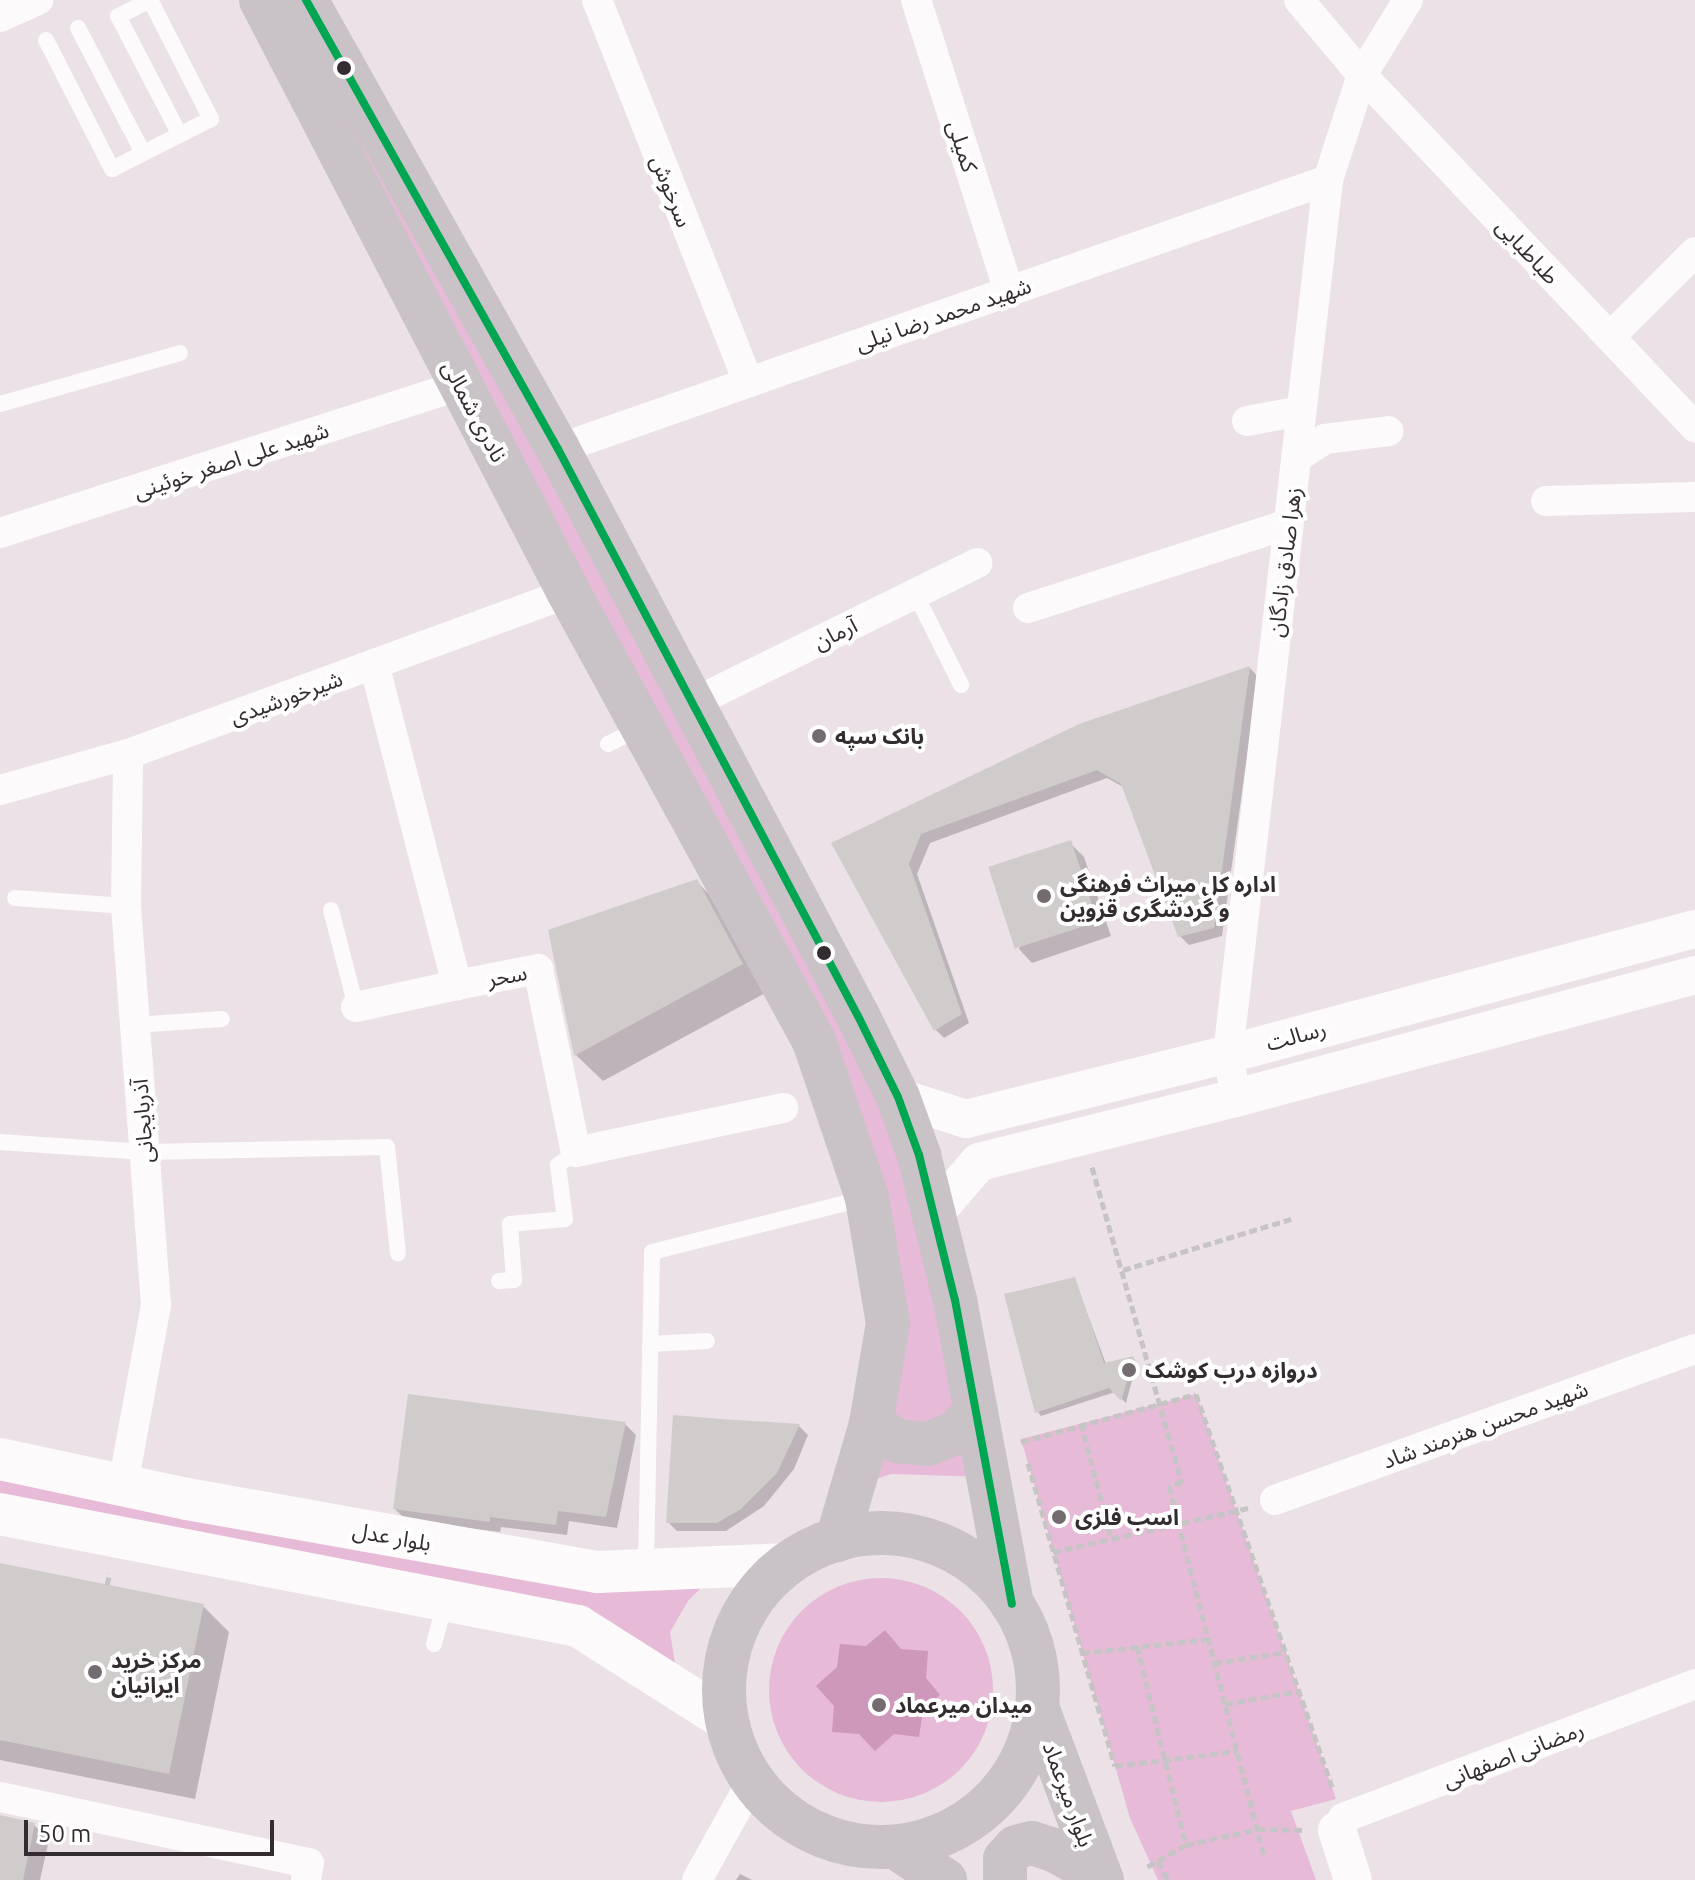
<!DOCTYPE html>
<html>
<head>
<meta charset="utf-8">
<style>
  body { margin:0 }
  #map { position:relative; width:1695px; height:1880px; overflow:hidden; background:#ebe1e7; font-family:Ubuntu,"Noto Sans Arabic",sans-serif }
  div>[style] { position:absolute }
  .green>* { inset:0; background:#e7bad7 }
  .round { border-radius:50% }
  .water>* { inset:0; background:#cd98ba }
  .shadow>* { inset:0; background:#0003 }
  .building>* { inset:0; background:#d1cccc; transform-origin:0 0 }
  .path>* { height:5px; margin-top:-2.5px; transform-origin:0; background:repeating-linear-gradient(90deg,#c7c4c6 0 8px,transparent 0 12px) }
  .service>* { height:16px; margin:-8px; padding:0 8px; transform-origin:8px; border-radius:8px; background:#fcfafb }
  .minor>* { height:30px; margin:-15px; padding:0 15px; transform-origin:15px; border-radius:15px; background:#fcfafb }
  .tertiary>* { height:38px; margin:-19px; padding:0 19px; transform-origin:19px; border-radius:19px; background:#fcfafb }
  .secondary>* { height:42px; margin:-21px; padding:0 21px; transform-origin:21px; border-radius:21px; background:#fcfafb }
  .primary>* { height:44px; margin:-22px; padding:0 22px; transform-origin:22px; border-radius:22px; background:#c9c2c6 }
  .primary>.ring { margin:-22px; padding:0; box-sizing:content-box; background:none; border:44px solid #c9c2c6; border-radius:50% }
  .bus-1>* { height:8px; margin:-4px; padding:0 4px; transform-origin:4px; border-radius:4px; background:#00a651 }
  .dots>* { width:22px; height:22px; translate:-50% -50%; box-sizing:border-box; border:4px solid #fff; border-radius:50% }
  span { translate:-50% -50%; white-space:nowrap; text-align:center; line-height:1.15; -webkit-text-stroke:8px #fff; paint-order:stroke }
  .street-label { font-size:22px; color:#332c30 }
  .poi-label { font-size:22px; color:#332c30; font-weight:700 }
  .left { translate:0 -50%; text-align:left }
  .scale { position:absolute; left:24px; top:1820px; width:250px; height:36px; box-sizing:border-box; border:4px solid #332c30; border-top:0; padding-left:10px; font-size:24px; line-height:28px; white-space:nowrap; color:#332c30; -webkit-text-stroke:6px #fff; paint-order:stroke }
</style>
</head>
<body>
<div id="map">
  <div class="green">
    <i style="clip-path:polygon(313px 12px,858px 1016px,989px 1477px,891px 1474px,853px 1487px,888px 1323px,814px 1041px,276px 29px)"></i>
    <i style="clip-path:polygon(1196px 1394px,1336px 1799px,1291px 1811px,1316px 1880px,1158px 1880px,1130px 1818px,1021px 1439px)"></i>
    <i style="clip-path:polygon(0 1459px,598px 1572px,723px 1566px,688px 1601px,670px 1632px,679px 1690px,578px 1626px,0 1514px)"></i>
    <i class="round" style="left:769px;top:1578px;width:224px;height:224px"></i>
  </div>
  <div class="water">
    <i style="clip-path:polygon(885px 1630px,901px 1649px,928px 1651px,926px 1678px,940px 1695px,923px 1710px,919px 1737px,894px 1734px,875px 1751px,859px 1734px,832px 1732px,834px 1706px,816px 1686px,837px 1667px,840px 1644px,866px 1646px)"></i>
  </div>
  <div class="shadow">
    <i style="clip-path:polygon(1250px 668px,1258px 677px,1222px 936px,1189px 945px,1180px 936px,1125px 788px,1107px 778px,930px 843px,917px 874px,969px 1023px,944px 1038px,936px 1030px,834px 844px)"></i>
    <i style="clip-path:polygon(1070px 843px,1084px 857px,1111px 936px,1032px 963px,1019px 949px)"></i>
    <i style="clip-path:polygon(696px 881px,723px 908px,769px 991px,603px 1081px,576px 1055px,551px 932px)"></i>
    <i style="clip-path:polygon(1075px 1280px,1106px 1364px,1133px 1358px,1137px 1362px,1126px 1403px,1115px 1392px,1041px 1416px,1037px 1411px)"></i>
    <i style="clip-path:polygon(675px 1418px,799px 1426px,808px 1435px,794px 1469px,764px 1506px,726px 1531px,677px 1531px,668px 1522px)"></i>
    <i style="clip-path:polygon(625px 1424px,636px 1435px,617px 1528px,569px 1521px,567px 1535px,501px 1527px,500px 1532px,406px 1520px,395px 1509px)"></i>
    <i style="clip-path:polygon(0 1565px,203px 1606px,229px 1632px,195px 1799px,0 1760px)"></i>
    <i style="clip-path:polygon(0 1817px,34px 1825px,49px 1840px,40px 1880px,0 1880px)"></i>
    <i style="clip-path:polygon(740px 1874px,752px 1880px,736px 1880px)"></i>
  </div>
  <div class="building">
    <i style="clip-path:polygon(1250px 666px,1214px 928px,1178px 937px,1121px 784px,1097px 770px,921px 834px,909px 864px,962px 1014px,934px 1031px,831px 843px,1079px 724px)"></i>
    <i style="left:1071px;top:840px;width:86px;height:87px;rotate:72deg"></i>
    <i style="clip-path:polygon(697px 879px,743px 964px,574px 1056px,548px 930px)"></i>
    <i style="clip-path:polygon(1075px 1277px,1104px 1363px,1134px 1356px,1121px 1401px,1109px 1388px,1035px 1413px,1004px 1294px)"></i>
    <i style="clip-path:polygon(408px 1394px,626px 1422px,606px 1517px,558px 1511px,556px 1525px,490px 1517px,490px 1522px,393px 1509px)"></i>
    <i style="clip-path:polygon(673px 1415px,721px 1419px,800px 1424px,777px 1473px,741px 1509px,717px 1523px,666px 1523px)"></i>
    <i style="clip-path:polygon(0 1563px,204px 1604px,169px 1774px,0 1740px)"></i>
    <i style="clip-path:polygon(0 1815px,35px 1823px,23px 1880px,0 1880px)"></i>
  </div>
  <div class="path">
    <i style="left:1092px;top:1167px;width:328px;rotate:74.1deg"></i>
    <i style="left:1182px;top:1482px;width:14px;rotate:163deg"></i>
    <i style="left:1169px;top:1486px;width:381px;rotate:75.6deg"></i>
    <i style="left:1123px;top:1270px;width:176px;rotate:-16.9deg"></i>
    <i style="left:1081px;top:1423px;width:119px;rotate:75.4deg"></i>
    <i style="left:1021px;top:1442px;width:181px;rotate:-15.3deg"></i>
    <i style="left:1196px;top:1394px;width:418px;rotate:70.9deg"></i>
    <i style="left:1028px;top:1463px;width:315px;rotate:74deg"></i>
    <i style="left:1115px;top:1766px;width:123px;rotate:-7deg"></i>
    <i style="left:1053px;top:1552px;width:200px;rotate:-12.7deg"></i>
    <i style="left:107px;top:1585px;width:12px;rotate:-76deg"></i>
    <i style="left:1137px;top:1646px;width:205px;rotate:76.2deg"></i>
    <i style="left:1186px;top:1845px;width:47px;rotate:150.7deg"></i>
    <i style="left:1082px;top:1653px;width:127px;rotate:-6.3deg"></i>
    <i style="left:1214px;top:1663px;width:73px;rotate:-8.7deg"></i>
    <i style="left:1225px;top:1704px;width:75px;rotate:-10deg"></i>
    <i style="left:1186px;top:1845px;width:74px;rotate:-12.5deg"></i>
    <i style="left:1258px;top:1829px;width:46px;rotate:1.2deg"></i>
    <i style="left:1158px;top:1861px;width:21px;rotate:62deg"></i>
  </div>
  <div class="service">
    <i style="left:150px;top:0;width:36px;rotate:153deg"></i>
    <i style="left:118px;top:16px;width:134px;rotate:62.5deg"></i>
    <i style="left:78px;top:28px;width:141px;rotate:62.5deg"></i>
    <i style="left:46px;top:40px;width:145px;rotate:62.9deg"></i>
    <i style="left:112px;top:169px;width:111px;rotate:-26.8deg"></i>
    <i style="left:211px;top:119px;width:134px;rotate:-117.1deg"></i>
    <i style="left:0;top:404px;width:187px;rotate:-15.8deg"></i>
    <i style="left:915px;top:593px;width:103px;rotate:63.4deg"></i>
    <i style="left:608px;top:744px;width:34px;rotate:-26deg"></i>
    <i style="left:15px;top:898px;width:111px;rotate:4.1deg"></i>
    <i style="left:331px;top:910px;width:100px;rotate:75.5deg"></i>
    <i style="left:135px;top:1025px;width:87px;rotate:-3.9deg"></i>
    <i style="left:0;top:1142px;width:144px;rotate:4deg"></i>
    <i style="left:144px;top:1152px;width:243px;rotate:-1.2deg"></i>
    <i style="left:387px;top:1147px;width:107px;rotate:84.1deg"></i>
    <i style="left:499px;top:1281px;width:15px;rotate:-4deg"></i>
    <i style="left:514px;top:1280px;width:56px;rotate:-94.1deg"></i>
    <i style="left:510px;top:1224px;width:55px;rotate:-5.2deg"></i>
    <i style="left:565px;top:1219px;width:54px;rotate:-97.4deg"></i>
    <i style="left:558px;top:1165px;width:22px;rotate:-36deg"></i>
    <i style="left:650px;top:1344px;width:57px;rotate:-3deg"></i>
    <i style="left:646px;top:1568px;width:316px;rotate:-88.9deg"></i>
    <i style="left:652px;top:1252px;width:221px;rotate:-14.2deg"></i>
    <i style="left:434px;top:1644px;width:43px;rotate:-75.3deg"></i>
  </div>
  <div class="minor">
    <i style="left:597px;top:0;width:411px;rotate:68.4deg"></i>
    <i style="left:916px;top:0;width:305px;rotate:72.3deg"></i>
    <i style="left:1299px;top:0;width:98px;rotate:50deg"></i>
    <i style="left:1362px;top:75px;width:485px;rotate:46.6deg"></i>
    <i style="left:0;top:17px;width:42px;rotate:-24.1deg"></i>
    <i style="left:1610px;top:337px;width:120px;rotate:-45deg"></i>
    <i style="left:1247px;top:421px;width:55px;rotate:-10.5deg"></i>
    <i style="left:558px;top:449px;width:816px;rotate:-19.26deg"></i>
    <i style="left:1296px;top:458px;width:35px;rotate:-33deg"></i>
    <i style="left:1325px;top:439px;width:64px;rotate:-7.1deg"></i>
    <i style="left:1546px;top:501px;width:149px;rotate:-1.5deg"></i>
    <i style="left:0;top:533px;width:484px;rotate:-17.8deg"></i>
    <i style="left:1028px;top:608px;width:273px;rotate:-17.9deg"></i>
    <i style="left:374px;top:664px;width:332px;rotate:75.5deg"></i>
    <i style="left:457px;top:985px;width:83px;rotate:-11.2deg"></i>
    <i style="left:538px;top:969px;width:187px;rotate:78.3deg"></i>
    <i style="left:576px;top:1152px;width:212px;rotate:-12deg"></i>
    <i style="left:693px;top:703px;width:317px;rotate:-26.2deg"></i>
    <i style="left:0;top:790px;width:133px;rotate:-15.7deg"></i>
    <i style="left:128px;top:754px;width:469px;rotate:-20.1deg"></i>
    <i style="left:356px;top:1007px;width:103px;rotate:-12.3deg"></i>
    <i style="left:1236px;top:1098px;width:45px;rotate:-100.3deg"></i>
    <i style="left:1228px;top:1054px;width:880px;rotate:-83.47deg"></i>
    <i style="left:1328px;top:180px;width:110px;rotate:-72.1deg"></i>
    <i style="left:1362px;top:75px;width:88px;rotate:-58.5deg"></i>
    <i style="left:123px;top:1485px;width:183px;rotate:-79.6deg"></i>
    <i style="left:156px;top:1305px;width:400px;rotate:-94.3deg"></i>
    <i style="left:126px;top:906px;width:152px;rotate:-89.2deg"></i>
    <i style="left:1275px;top:1500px;width:446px;rotate:-19.8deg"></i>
    <i style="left:0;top:1797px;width:316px;rotate:12.1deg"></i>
    <i style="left:309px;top:1863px;width:17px;rotate:100deg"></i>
    <i style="left:1337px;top:1830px;width:13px;rotate:-63deg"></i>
    <i style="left:1343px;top:1818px;width:377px;rotate:-20.8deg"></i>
    <i style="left:697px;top:1880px;width:113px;rotate:-60.9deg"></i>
  </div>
  <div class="tertiary">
    <i style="left:898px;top:1097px;width:71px;rotate:17.9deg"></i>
    <i style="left:966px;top:1119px;width:270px;rotate:-13.9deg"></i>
    <i style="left:1228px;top:1054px;width:483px;rotate:-15deg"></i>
    <i style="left:935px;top:1213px;width:67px;rotate:-49.2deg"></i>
    <i style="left:979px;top:1162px;width:265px;rotate:-14deg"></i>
    <i style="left:1236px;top:1098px;width:475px;rotate:-15deg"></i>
    <i style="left:1337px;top:1830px;width:52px;rotate:72.3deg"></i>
  </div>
  <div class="secondary">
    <i style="left:0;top:1459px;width:191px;rotate:12.1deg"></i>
    <i style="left:187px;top:1499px;width:417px;rotate:10.1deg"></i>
    <i style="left:598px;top:1572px;width:190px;rotate:-2.4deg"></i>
    <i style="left:0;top:1514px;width:589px;rotate:10.97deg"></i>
    <i style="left:578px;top:1626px;width:175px;rotate:32.4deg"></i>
  </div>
  <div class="primary">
    <i style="left:261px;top:0;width:668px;rotate:62.55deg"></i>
    <i style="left:569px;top:593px;width:511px;rotate:61.33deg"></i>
    <i style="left:814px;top:1041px;width:166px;rotate:71.3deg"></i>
    <i style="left:867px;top:1198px;width:127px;rotate:80.5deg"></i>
    <i style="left:888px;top:1323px;width:102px;rotate:99.6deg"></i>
    <i style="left:871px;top:1424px;width:121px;rotate:106.3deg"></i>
    <i style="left:306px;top:0;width:515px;rotate:60.7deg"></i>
    <i style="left:558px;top:449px;width:641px;rotate:62.12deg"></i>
    <i style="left:858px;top:1016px;width:90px;rotate:63.7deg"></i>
    <i style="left:898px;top:1097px;width:62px;rotate:70.1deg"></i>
    <i style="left:919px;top:1155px;width:149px;rotate:76.1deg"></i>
    <i style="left:955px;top:1300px;width:309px;rotate:79.4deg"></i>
    <i style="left:871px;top:1424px;width:31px;rotate:33deg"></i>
    <i style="left:897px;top:1441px;width:30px;rotate:6deg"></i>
    <i style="left:927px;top:1444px;width:31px;rotate:-21deg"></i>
    <i style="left:956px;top:1433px;width:30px;rotate:-49deg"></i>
    <i class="ring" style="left:724px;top:1533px;width:270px;height:270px"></i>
    <i style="left:1037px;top:1707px;width:185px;rotate:69.4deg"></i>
    <i style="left:895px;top:1847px;width:60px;rotate:33.4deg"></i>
    <i style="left:1005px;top:1880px;width:21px;rotate:-90deg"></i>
    <i style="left:1005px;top:1859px;width:16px;rotate:-47deg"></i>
    <i style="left:1016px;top:1847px;width:16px;rotate:-14deg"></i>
    <i style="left:1032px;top:1843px;width:23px;rotate:18deg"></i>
    <i style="left:1054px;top:1850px;width:51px;rotate:29.1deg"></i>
  </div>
  <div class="bus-1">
    <i style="left:306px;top:0;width:515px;rotate:60.7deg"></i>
    <i style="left:558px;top:449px;width:641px;rotate:62.12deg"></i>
    <i style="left:858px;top:1016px;width:90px;rotate:63.7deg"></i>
    <i style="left:898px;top:1097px;width:62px;rotate:70.1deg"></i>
    <i style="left:919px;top:1155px;width:149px;rotate:76.1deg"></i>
    <i style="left:955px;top:1300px;width:309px;rotate:79.4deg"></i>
  </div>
  <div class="dots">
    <i style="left:344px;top:68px;background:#332c30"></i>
    <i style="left:819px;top:736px;background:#736b70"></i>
    <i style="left:1044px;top:896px;background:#736b70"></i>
    <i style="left:824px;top:953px;background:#332c30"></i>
    <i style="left:1129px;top:1370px;background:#736b70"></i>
    <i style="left:1059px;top:1517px;background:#736b70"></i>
    <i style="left:95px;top:1672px;background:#736b70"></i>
    <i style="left:879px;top:1705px;background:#736b70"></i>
  </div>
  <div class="street-label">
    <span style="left:963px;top:146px;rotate:72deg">کمیلی</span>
    <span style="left:672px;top:191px;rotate:68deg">سرخوش</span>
    <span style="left:1528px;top:251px;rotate:47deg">طباطبایی</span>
    <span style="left:943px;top:314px;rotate:-19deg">شهید محمد رضا نیلی</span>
    <span style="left:475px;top:411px;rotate:62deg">نادری شمالی</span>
    <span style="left:231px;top:460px;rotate:-18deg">شهید علی اصغر خوئینی</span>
    <span style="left:1284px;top:562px;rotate:-83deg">زهرا صادق زادگان</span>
    <span style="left:835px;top:633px;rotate:-26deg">آرمان</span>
    <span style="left:286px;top:697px;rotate:-20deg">شیرخورشیدی</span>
    <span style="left:507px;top:975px;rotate:-11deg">سحر</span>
    <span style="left:1296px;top:1035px;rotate:-15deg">رسالت</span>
    <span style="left:142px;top:1121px;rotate:-94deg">آذربایجانی</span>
    <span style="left:1485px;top:1424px;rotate:-20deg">شهید محسن هنرمند شاد</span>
    <span style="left:392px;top:1536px;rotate:10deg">بلوار عدل</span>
    <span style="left:1513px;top:1754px;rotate:-21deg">رمضانی اصفهانی</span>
    <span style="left:1069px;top:1794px;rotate:70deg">بلوار میرعماد</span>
  </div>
  <div class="poi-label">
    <span class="left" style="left:835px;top:736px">بانک سپه</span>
    <span class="left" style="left:1060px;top:896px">اداره کل میراث فرهنگی<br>و گردشگری قزوین</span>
    <span class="left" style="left:1145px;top:1370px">دروازه درب کوشک</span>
    <span class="left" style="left:1075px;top:1517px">اسب فلزی</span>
    <span class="left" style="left:111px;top:1672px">مرکز خرید<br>ایرانیان</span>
    <span class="left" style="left:895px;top:1705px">میدان میرعماد</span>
  </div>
  <div class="scale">50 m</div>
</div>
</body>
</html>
